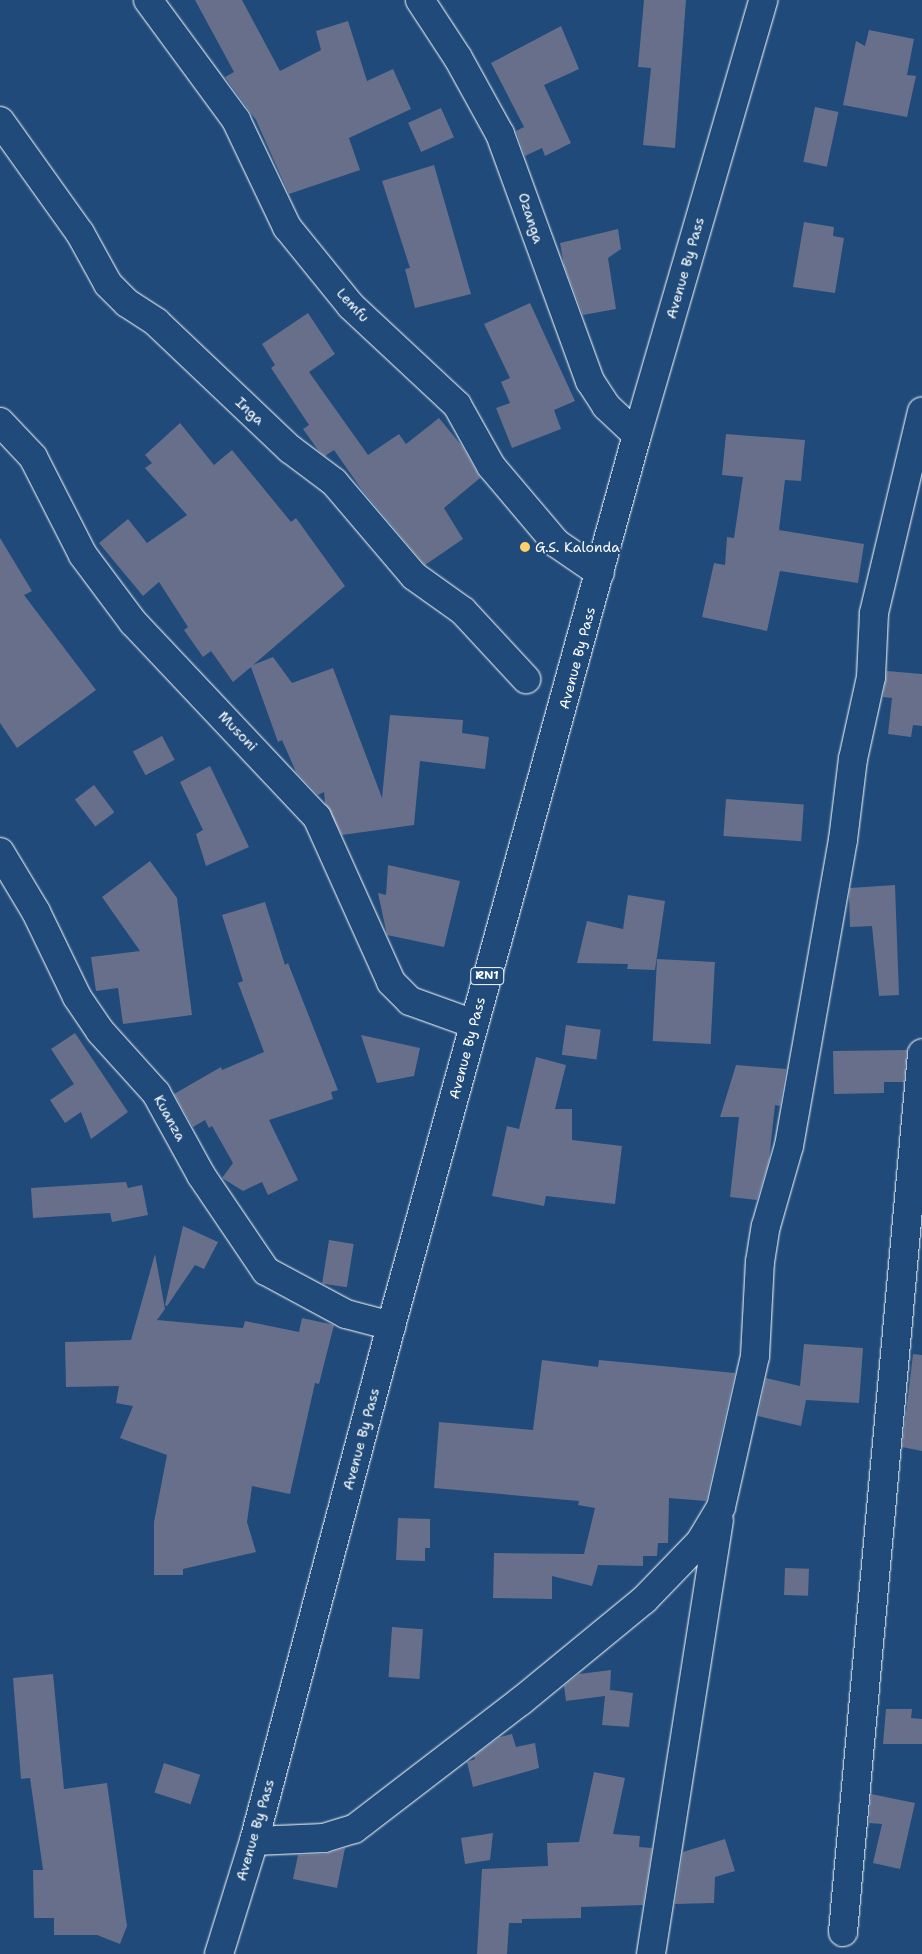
<!DOCTYPE html>
<html>
<head>
<meta charset="utf-8">
<style>
  body { margin:0 }
  #map { position:relative; width:922px; height:1954px; overflow:hidden; background:#1f4a7a; font-family:"Shantell Sans",sans-serif }
  div>[style] { position:absolute }
  .building>* { inset:0; background:#676f8b; transform-origin:0 0 }
  .roads { filter:drop-shadow(0 0 1px #fff) drop-shadow(0 0 1px #fff) }
  .minor>* { height:28px; margin:-14px; padding:0 14px; transform-origin:14px; border-radius:14px; background:#1f4a7a }
  .highway>* { height:28px; margin:-14px; padding:0 14px; transform-origin:14px; border-radius:14px; background:#1f4a7a }
  .dots>* { width:14px; height:14px; translate:-50% -50%; box-sizing:border-box; border:2px solid #1f4a7a; border-radius:50% }
  span { translate:-50% -50%; white-space:nowrap; text-align:center; line-height:1.15; -webkit-text-stroke:4.5px #1f4a7a; paint-order:stroke }
  .shield-label span { padding:1px 4px; background:#1f4a7a; border:1px solid; border-radius:4px; -webkit-text-stroke-width:0 }
  .shield-label { font-size:12px; color:#fff; font-weight:700 }
  .street-label { font-size:14px; color:#fff }
  .poi-label { font-size:14px; color:#fff }
  .left { translate:0 -50%; text-align:left }
</style>
</head>
<body>
<div id="map">
  <div class="building">
    <i style="clip-path:polygon(195px 0,242px 0,280px 71px,321px 50px,316px 31px,348px 21px,367px 81px,393px 69px,411px 109px,349px 138px,360px 170px,289px 194px,256px 120px,225px 77px,234px 72px)"></i>
    <i style="clip-path:polygon(644px 0,686px 0,675px 148px,643px 145px,651px 68px,638px 67px)"></i>
    <i style="clip-path:polygon(561px 26px,579px 69px,544px 85px,571px 143px,545px 156px,542px 148px,525px 156px,516px 131px,524px 127px,491px 63px)"></i>
    <i style="clip-path:polygon(869px 30px,914px 39px,907px 75px,916px 76px,907px 117px,843px 105px,856px 41px,865px 46px)"></i>
    <i style="left:815px;top:107px;width:24px;height:56px;rotate:12deg"></i>
    <i style="left:441px;top:108px;width:32px;height:36px;rotate:66deg"></i>
    <i style="clip-path:polygon(434px 165px,471px 294px,415px 308px,405px 269px,410px 268px,382px 181px)"></i>
    <i style="clip-path:polygon(804px 222px,834px 227px,833px 236px,844px 238px,835px 293px,793px 287px)"></i>
    <i style="clip-path:polygon(618px 229px,621px 249px,608px 258px,616px 309px,583px 315px,564px 265px,560px 243px)"></i>
    <i style="clip-path:polygon(530px 303px,575px 401px,554px 410px,561px 429px,512px 448px,496px 408px,510px 403px,501px 382px,510px 378px,484px 324px)"></i>
    <i style="clip-path:polygon(308px 313px,335px 354px,309px 372px,368px 455px,399px 434px,406px 444px,439px 418px,462px 446px,480px 478px,444px 508px,463px 539px,425px 565px,362px 490px,334px 450px,325px 456px,318px 450px,303px 429px,309px 425px,271px 368px,275px 365px,262px 344px)"></i>
    <i style="clip-path:polygon(180px 423px,214px 465px,232px 450px,291px 522px,296px 518px,345px 586px,253px 665px,273px 657px,292px 683px,333px 668px,382px 798px,390px 715px,463px 720px,462px 733px,489px 737px,485px 769px,420px 761px,414px 825px,342px 835px,325px 803px,324px 792px,318px 795px,296px 772px,282px 740px,278px 742px,251px 667px,233px 682px,211px 651px,203px 657px,184px 630px,188px 627px,159px 582px,143px 596px,99px 543px,128px 519px,147px 543px,187px 515px,145px 468px,152px 463px,145px 455px)"></i>
    <i style="clip-path:polygon(726px 434px,805px 440px,801px 481px,785px 480px,779px 530px,864px 544px,858px 583px,780px 571px,767px 631px,702px 617px,714px 563px,725px 565px,727px 537px,734px 538px,743px 477px,722px 475px)"></i>
    <i style="clip-path:polygon(0 538px,32px 591px,24px 595px,96px 690px,17px 748px,0 723px)"></i>
    <i style="clip-path:polygon(887px 671px,922px 674px,922px 726px,913px 725px,911px 737px,888px 734px,892px 698px,883px 697px)"></i>
    <i style="left:162px;top:736px;width:27px;height:33px;rotate:62deg"></i>
    <i style="clip-path:polygon(210px 766px,249px 847px,206px 866px,196px 834px,203px 830px,180px 782px)"></i>
    <i style="left:94px;top:785px;width:34px;height:24px;rotate:53deg"></i>
    <i style="left:726px;top:799px;width:78px;height:37px;rotate:4deg"></i>
    <i style="clip-path:polygon(150px 861px,177px 898px,192px 1015px,123px 1024px,118px 988px,96px 991px,91px 957px,140px 951px,102px 897px)"></i>
    <i style="clip-path:polygon(388px 865px,460px 881px,444px 947px,387px 935px,378px 893px,386px 895px)"></i>
    <i style="clip-path:polygon(895px 885px,899px 995px,879px 996px,872px 926px,850px 927px,849px 897px,850px 888px)"></i>
    <i style="clip-path:polygon(628px 895px,665px 901px,655px 970px,627px 969px,628px 964px,577px 963px,587px 921px,623px 929px)"></i>
    <i style="clip-path:polygon(265px 902px,285px 965px,288px 963px,338px 1090px,331px 1092px,333px 1099px,269px 1120px,298px 1180px,268px 1195px,262px 1182px,243px 1191px,222px 1178px,233px 1163px,212px 1126px,209px 1128px,205px 1120px,193px 1127px,174px 1094px,221px 1067px,222px 1070px,264px 1052px,238px 983px,243px 981px,222px 915px)"></i>
    <i style="left:657px;top:959px;width:58px;height:82px;rotate:3deg"></i>
    <i style="left:566px;top:1025px;width:35px;height:30px;rotate:8deg"></i>
    <i style="clip-path:polygon(75px 1033px,128px 1112px,91px 1139px,81px 1112px,65px 1123px,50px 1100px,74px 1084px,51px 1049px)"></i>
    <i style="clip-path:polygon(361px 1035px,420px 1048px,414px 1076px,377px 1083px)"></i>
    <i style="clip-path:polygon(907px 1050px,904px 1082px,884px 1082px,884px 1093px,834px 1094px,833px 1051px)"></i>
    <i style="clip-path:polygon(536px 1057px,566px 1065px,555px 1109px,572px 1109px,572px 1140px,622px 1146px,615px 1204px,546px 1196px,544px 1206px,492px 1196px,507px 1126px,519px 1129px)"></i>
    <i style="clip-path:polygon(736px 1065px,786px 1069px,780px 1106px,775px 1105px,769px 1160px,757px 1200px,730px 1197px,739px 1117px,720px 1117px)"></i>
    <i style="clip-path:polygon(126px 1182px,128px 1188px,142px 1185px,148px 1215px,112px 1222px,110px 1213px,33px 1218px,31px 1188px)"></i>
    <i style="clip-path:polygon(183px 1226px,218px 1242px,204px 1269px,195px 1265px,167px 1306px,165px 1305px)"></i>
    <i style="left:329px;top:1240px;width:25px;height:44px;rotate:9deg"></i>
    <i style="clip-path:polygon(155px 1254px,165px 1309px,157px 1320px,243px 1328px,245px 1321px,299px 1332px,302px 1318px,334px 1325px,319px 1384px,315px 1383px,290px 1494px,252px 1486px,247px 1522px,256px 1552px,183px 1569px,183px 1575px,154px 1575px,154px 1522px,167px 1455px,120px 1438px,133px 1406px,116px 1403px,119px 1386px,66px 1387px,65px 1342px,131px 1340px)"></i>
    <i style="clip-path:polygon(804px 1344px,863px 1348px,859px 1403px,806px 1400px,801px 1426px,758px 1416px,766px 1378px,800px 1386px)"></i>
    <i style="clip-path:polygon(913px 1354px,922px 1355px,922px 1451px,902px 1447px)"></i>
    <i style="clip-path:polygon(542px 1360px,598px 1367px,599px 1360px,735px 1373px,706px 1501px,669px 1498px,668px 1543px,658px 1543px,657px 1556px,643px 1556px,643px 1566px,598px 1565px,592px 1586px,552px 1576px,552px 1599px,493px 1598px,494px 1553px,584px 1554px,595px 1508px,578px 1505px,579px 1501px,434px 1488px,439px 1422px,533px 1430px)"></i>
    <i style="clip-path:polygon(398px 1518px,430px 1519px,430px 1548px,425px 1548px,425px 1561px,396px 1560px)"></i>
    <i style="left:785px;top:1568px;width:24px;height:27px;rotate:2deg"></i>
    <i style="left:392px;top:1627px;width:31px;height:50px;rotate:4deg"></i>
    <i style="clip-path:polygon(611px 1670px,610px 1690px,633px 1693px,629px 1727px,602px 1725px,605px 1696px,566px 1701px,564px 1686px,579px 1674px)"></i>
    <i style="clip-path:polygon(53px 1674px,64px 1789px,107px 1783px,127px 1926px,120px 1944px,97px 1935px,54px 1935px,54px 1918px,34px 1918px,33px 1870px,43px 1870px,30px 1778px,21px 1779px,13px 1678px)"></i>
    <i style="clip-path:polygon(886px 1709px,912px 1709px,911px 1718px,922px 1719px,922px 1744px,883px 1744px)"></i>
    <i style="clip-path:polygon(512px 1734px,516px 1747px,535px 1743px,539px 1768px,473px 1787px,467px 1762px,475px 1759px,474px 1756px,500px 1737px)"></i>
    <i style="left:164px;top:1763px;width:38px;height:31px;rotate:18deg"></i>
    <i style="clip-path:polygon(594px 1772px,625px 1778px,613px 1834px,640px 1836px,639px 1847px,652px 1848px,643px 1905px,581px 1907px,581px 1918px,522px 1919px,522px 1923px,509px 1923px,507px 1954px,477px 1954px,482px 1869px,548px 1866px,547px 1843px,579px 1842px)"></i>
    <i style="clip-path:polygon(871px 1794px,915px 1803px,900px 1869px,873px 1863px,882px 1824px,869px 1823px)"></i>
    <i style="clip-path:polygon(493px 1833px,490px 1860px,465px 1864px,461px 1838px)"></i>
    <i style="clip-path:polygon(725px 1839px,735px 1871px,715px 1877px,714px 1903px,675px 1904px,683px 1852px)"></i>
    <i style="clip-path:polygon(345px 1848px,337px 1888px,293px 1879px,298px 1855px,325px 1854px)"></i>
  </div>
  <div class="roads">
    <div class="minor">
      <i style="left:148px;top:0;width:149px;rotate:53.7deg"></i>
      <i style="left:236px;top:120px;width:119px;rotate:64.5deg"></i>
      <i style="left:287px;top:227px;width:102px;rotate:51deg"></i>
      <i style="left:351px;top:306px;width:145px;rotate:43deg"></i>
      <i style="left:457px;top:405px;width:70px;rotate:60.9deg"></i>
      <i style="left:491px;top:466px;width:101px;rotate:49.8deg"></i>
      <i style="left:556px;top:543px;width:53px;rotate:34.3deg"></i>
      <i style="left:420px;top:0;width:69px;rotate:56.8deg"></i>
      <i style="left:458px;top:58px;width:87px;rotate:61.1deg"></i>
      <i style="left:500px;top:134px;width:263px;rotate:70deg"></i>
      <i style="left:590px;top:381px;width:30px;rotate:57deg"></i>
      <i style="left:606px;top:406px;width:42px;rotate:43.1deg"></i>
      <i style="left:0;top:121px;width:138px;rotate:54.5deg"></i>
      <i style="left:80px;top:233px;width:58px;rotate:61.2deg"></i>
      <i style="left:108px;top:284px;width:27px;rotate:45deg"></i>
      <i style="left:127px;top:303px;width:35px;rotate:33deg"></i>
      <i style="left:156px;top:322px;width:185px;rotate:43.5deg"></i>
      <i style="left:290px;top:449px;width:55px;rotate:36.9deg"></i>
      <i style="left:334px;top:482px;width:123px;rotate:49.6deg"></i>
      <i style="left:414px;top:576px;width:60px;rotate:35.5deg"></i>
      <i style="left:463px;top:611px;width:93px;rotate:47.2deg"></i>
      <i style="left:0;top:422px;width:48px;rotate:46.7deg"></i>
      <i style="left:33px;top:457px;width:110px;rotate:63deg"></i>
      <i style="left:83px;top:555px;width:84px;rotate:53.3deg"></i>
      <i style="left:133px;top:622px;width:268px;rotate:46.7deg"></i>
      <i style="left:317px;top:817px;width:181px;rotate:65.8deg"></i>
      <i style="left:391px;top:982px;width:27px;rotate:45deg"></i>
      <i style="left:410px;top:1001px;width:68px;rotate:19.8deg"></i>
      <i style="left:0;top:852px;width:70px;rotate:59deg"></i>
      <i style="left:36px;top:912px;width:94px;rotate:64.2deg"></i>
      <i style="left:77px;top:997px;width:41px;rotate:55.9deg"></i>
      <i style="left:100px;top:1031px;width:84px;rotate:47.9deg"></i>
      <i style="left:156px;top:1093px;width:94px;rotate:61.2deg"></i>
      <i style="left:201px;top:1175px;width:116px;rotate:55.9deg"></i>
      <i style="left:266px;top:1271px;width:91px;rotate:28.3deg"></i>
      <i style="left:346px;top:1314px;width:47px;rotate:14.9deg"></i>
      <i style="left:254px;top:1841px;width:70px;rotate:-2.5deg"></i>
      <i style="left:324px;top:1838px;width:31px;rotate:-17deg"></i>
      <i style="left:354px;top:1829px;width:210px;rotate:-37.5deg"></i>
      <i style="left:521px;top:1701px;width:159px;rotate:-39.4deg"></i>
      <i style="left:644px;top:1600px;width:81px;rotate:-46deg"></i>
      <i style="left:700px;top:1542px;width:41px;rotate:-59deg"></i>
      <i style="left:721px;top:1507px;width:155px;rotate:-77.3deg"></i>
      <i style="left:755px;top:1356px;width:94px;rotate:-87deg"></i>
      <i style="left:760px;top:1262px;width:36px;rotate:-81deg"></i>
      <i style="left:766px;top:1226px;width:83px;rotate:-74deg"></i>
      <i style="left:789px;top:1146px;width:311px;rotate:-80deg"></i>
      <i style="left:843px;top:840px;width:82px;rotate:-83deg"></i>
      <i style="left:853px;top:759px;width:84px;rotate:-77.6deg"></i>
      <i style="left:871px;top:677px;width:64px;rotate:-87.3deg"></i>
      <i style="left:874px;top:613px;width:207px;rotate:-76.6deg"></i>
      <i style="left:843px;top:1932px;width:882px;rotate:-84.86deg"></i>
      <i style="left:651px;top:1954px;width:439px;rotate:-81.1deg"></i>
    </div>
    <div class="highway">
      <i style="left:219px;top:1954px;width:118px;rotate:-72.8deg"></i>
      <i style="left:254px;top:1841px;width:533px;rotate:-75.1deg"></i>
      <i style="left:391px;top:1326px;width:924px;rotate:-74.57deg"></i>
      <i style="left:637px;top:435px;width:453px;rotate:-73.8deg"></i>
    </div>
  </div>
  <div class="dots">
    <i style="left:525px;top:547px;background:#ffd166"></i>
  </div>
  <div class="shield-label">
    <span style="left:487px;top:976px">RN1</span>
  </div>
  <div class="street-label">
    <span style="left:531px;top:218px;rotate:72deg">Ozanga</span>
    <span style="left:685px;top:268px;rotate:-74deg">Avenue By Pass</span>
    <span style="left:353px;top:305px;rotate:47deg">Lemfu</span>
    <span style="left:250px;top:411px;rotate:43deg">Inga</span>
    <span style="left:577px;top:658px;rotate:-75deg">Avenue By Pass</span>
    <span style="left:238px;top:731px;rotate:46deg">Musoni</span>
    <span style="left:467px;top:1048px;rotate:-75deg">Avenue By Pass</span>
    <span style="left:170px;top:1118px;rotate:61deg">Kuanza</span>
    <span style="left:361px;top:1439px;rotate:-75deg">Avenue By Pass</span>
    <span style="left:255px;top:1830px;rotate:-74deg">Avenue By Pass</span>
  </div>
  <div class="poi-label">
    <span class="left" style="left:535px;top:547px">G.S. Kalonda</span>
  </div>
</div>
</body>
</html>
